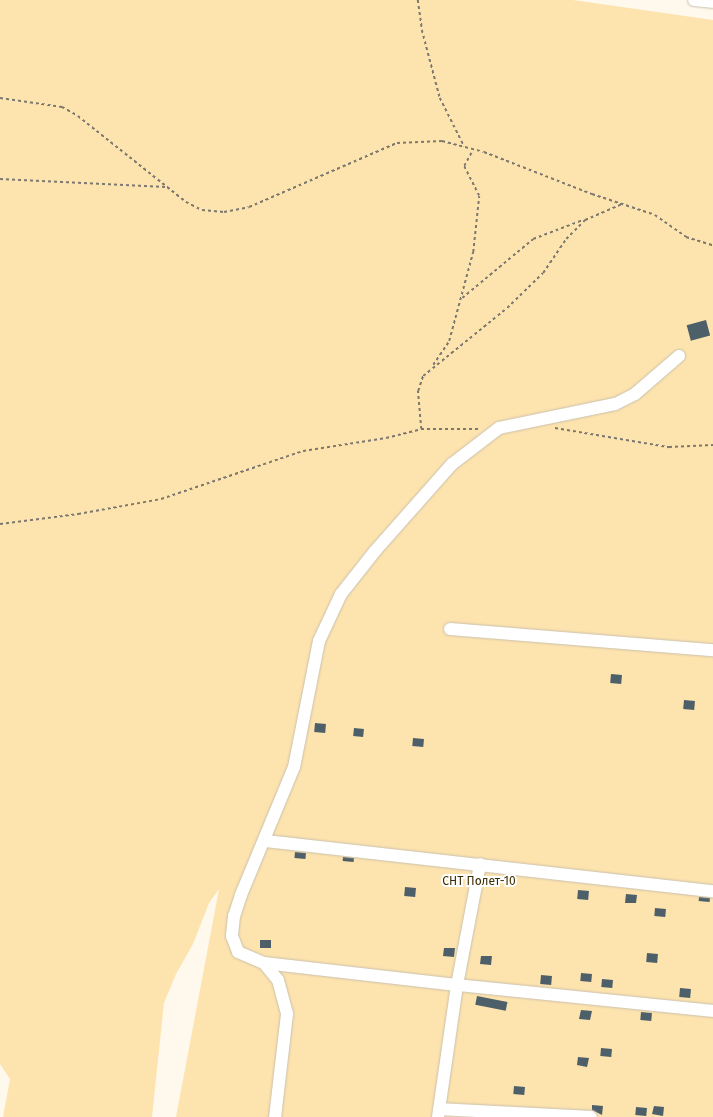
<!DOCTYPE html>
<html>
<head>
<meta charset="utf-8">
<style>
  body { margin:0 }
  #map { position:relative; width:713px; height:1117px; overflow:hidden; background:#fff9ed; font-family:"Fira Sans",sans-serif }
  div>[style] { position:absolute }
  .green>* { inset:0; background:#fde3ae }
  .building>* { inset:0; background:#4d5f69; transform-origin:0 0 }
  .path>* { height:1.5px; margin-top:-0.75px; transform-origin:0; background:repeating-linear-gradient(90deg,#7c786f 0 3px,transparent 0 6px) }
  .roads { filter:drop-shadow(0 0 1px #cac1ae) drop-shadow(0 0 1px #cac1ae) }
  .minor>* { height:12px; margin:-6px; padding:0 6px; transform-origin:6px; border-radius:6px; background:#fff }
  span { translate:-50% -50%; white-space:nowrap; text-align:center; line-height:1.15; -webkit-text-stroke:4px #fff; paint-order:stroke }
  .park-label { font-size:12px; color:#3c2c01 }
</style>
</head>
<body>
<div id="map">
  <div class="green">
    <i style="clip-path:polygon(0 0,573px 0,713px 20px,713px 1117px,176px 1117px,219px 889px,209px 903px,193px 944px,176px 974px,164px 1003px,152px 1117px,3px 1117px,10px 1079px,0 1064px)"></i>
  </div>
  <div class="building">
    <i style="left:706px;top:320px;width:16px;height:20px;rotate:75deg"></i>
    <i style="left:611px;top:674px;width:11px;height:9px;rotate:5deg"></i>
    <i style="left:684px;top:700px;width:11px;height:9px;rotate:5deg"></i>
    <i style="left:315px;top:723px;width:11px;height:9px;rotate:5deg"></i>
    <i style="left:354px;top:728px;width:10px;height:8px;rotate:6deg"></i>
    <i style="left:413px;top:738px;width:11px;height:8px;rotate:5deg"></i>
    <i style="left:295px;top:852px;width:11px;height:6px;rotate:5deg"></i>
    <i style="left:343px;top:857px;width:11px;height:4px;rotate:5deg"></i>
    <i style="clip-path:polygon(451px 874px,462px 874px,461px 883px,450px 882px)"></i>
    <i style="left:405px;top:887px;width:11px;height:9px;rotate:5deg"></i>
    <i style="left:578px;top:890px;width:11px;height:9px;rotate:5deg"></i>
    <i style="clip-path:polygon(626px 894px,637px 895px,636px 903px,625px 903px)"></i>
    <i style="left:699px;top:897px;width:11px;height:4px;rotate:5deg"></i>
    <i style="left:655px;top:908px;width:11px;height:8px;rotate:5deg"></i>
    <i style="left:260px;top:940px;width:11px;height:8px"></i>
    <i style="clip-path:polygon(444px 948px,455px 948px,454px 957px,443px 956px)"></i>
    <i style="left:647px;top:953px;width:11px;height:9px;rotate:5deg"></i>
    <i style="clip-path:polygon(481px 956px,492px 956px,491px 965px,480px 964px)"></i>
    <i style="left:581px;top:973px;width:11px;height:8px;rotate:5deg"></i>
    <i style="left:541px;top:975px;width:11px;height:9px;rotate:5deg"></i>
    <i style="left:602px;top:979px;width:11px;height:8px;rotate:5deg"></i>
    <i style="left:680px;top:988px;width:11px;height:9px;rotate:5deg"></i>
    <i style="left:477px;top:996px;width:31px;height:9px;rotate:11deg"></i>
    <i style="clip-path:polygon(581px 1010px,592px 1011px,590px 1020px,579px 1019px)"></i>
    <i style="left:641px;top:1012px;width:11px;height:8px;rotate:5deg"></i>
    <i style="left:601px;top:1048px;width:11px;height:8px;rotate:5deg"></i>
    <i style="clip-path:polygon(578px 1057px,589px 1058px,587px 1067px,577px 1065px)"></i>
    <i style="left:514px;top:1086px;width:11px;height:8px;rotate:5deg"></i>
    <i style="clip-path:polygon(592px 1105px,603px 1106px,602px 1115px,592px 1110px)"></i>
    <i style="clip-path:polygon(654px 1106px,664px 1107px,663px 1116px,652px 1114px)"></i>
    <i style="left:636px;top:1107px;width:11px;height:8px;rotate:5deg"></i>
  </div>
  <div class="path">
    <i style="left:418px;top:0;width:30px;rotate:82deg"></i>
    <i style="left:422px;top:30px;width:70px;rotate:75.2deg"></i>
    <i style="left:440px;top:98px;width:54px;rotate:63.4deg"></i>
    <i style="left:0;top:98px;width:63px;rotate:8.3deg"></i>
    <i style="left:62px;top:107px;width:18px;rotate:29deg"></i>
    <i style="left:78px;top:116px;width:138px;rotate:38.5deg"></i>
    <i style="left:186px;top:202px;width:18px;rotate:27deg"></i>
    <i style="left:202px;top:210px;width:22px;rotate:5deg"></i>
    <i style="left:224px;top:212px;width:25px;rotate:-11deg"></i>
    <i style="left:249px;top:207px;width:161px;rotate:-23.4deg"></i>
    <i style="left:397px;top:143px;width:45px;rotate:-2.5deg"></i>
    <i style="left:442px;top:141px;width:43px;rotate:14.7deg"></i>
    <i style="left:484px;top:152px;width:116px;rotate:21.3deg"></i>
    <i style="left:592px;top:194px;width:66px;rotate:18.4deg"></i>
    <i style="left:655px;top:215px;width:38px;rotate:35deg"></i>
    <i style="left:686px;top:237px;width:28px;rotate:17deg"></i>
    <i style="left:0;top:179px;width:166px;rotate:2.8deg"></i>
    <i style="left:462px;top:298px;width:92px;rotate:-39.7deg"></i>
    <i style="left:533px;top:239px;width:53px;rotate:-20.8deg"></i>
    <i style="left:433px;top:365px;width:29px;rotate:-56deg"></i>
    <i style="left:449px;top:341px;width:92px;rotate:-74.9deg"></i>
    <i style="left:473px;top:252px;width:56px;rotate:-83.9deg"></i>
    <i style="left:479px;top:196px;width:34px;rotate:-117deg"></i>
    <i style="left:464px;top:166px;width:18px;rotate:-61deg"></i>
    <i style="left:555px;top:428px;width:116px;rotate:9.5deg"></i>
    <i style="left:669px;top:447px;width:44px;rotate:-2.6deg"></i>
    <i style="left:421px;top:429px;width:38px;rotate:-95deg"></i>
    <i style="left:418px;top:391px;width:16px;rotate:-72deg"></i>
    <i style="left:423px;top:376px;width:108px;rotate:-39deg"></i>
    <i style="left:507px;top:308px;width:50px;rotate:-44.2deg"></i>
    <i style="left:543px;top:273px;width:41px;rotate:-55.9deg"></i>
    <i style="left:566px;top:239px;width:27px;rotate:-45deg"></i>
    <i style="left:585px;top:220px;width:40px;rotate:-23.4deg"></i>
    <i style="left:0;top:524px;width:79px;rotate:-7.3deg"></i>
    <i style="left:78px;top:514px;width:84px;rotate:-10.2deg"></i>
    <i style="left:161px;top:499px;width:150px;rotate:-18.7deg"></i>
    <i style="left:303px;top:451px;width:84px;rotate:-8.9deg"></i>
    <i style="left:386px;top:438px;width:36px;rotate:-14deg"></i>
    <i style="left:421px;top:429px;width:60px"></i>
  </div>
  <div class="roads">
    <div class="minor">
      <i style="left:694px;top:0;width:19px;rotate:6deg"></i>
      <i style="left:679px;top:356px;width:58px;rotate:139.2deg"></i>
      <i style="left:635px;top:394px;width:22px;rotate:153deg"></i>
      <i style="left:615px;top:404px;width:118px;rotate:168.3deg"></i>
      <i style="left:499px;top:428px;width:59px;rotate:142.5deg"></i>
      <i style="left:452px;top:464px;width:116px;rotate:131.5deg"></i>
      <i style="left:375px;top:551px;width:55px;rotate:128.3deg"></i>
      <i style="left:341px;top:594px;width:52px;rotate:115.1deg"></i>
      <i style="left:319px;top:641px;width:128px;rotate:101.2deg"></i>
      <i style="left:294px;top:767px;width:139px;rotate:112.5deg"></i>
      <i style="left:241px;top:895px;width:22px;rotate:108deg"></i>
      <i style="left:234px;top:916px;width:20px;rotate:96deg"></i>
      <i style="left:232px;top:936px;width:17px;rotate:69deg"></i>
      <i style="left:238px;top:952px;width:28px;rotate:23deg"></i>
      <i style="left:264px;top:963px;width:194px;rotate:6.5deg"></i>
      <i style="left:457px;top:985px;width:257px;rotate:5.8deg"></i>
      <i style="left:450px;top:629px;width:264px;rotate:4.6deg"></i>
      <i style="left:265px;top:841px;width:451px;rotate:6.4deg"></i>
      <i style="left:264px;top:963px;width:22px;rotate:51deg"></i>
      <i style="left:278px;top:980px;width:35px;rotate:75deg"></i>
      <i style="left:287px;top:1014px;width:104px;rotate:96.6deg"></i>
      <i style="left:439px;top:1109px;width:152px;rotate:3deg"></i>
      <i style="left:438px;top:1117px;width:133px;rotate:-81.8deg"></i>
      <i style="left:457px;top:985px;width:123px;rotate:-79.2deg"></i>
    </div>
  </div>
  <div class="park-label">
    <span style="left:479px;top:882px">СНТ Полет-10</span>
  </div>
</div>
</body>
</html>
